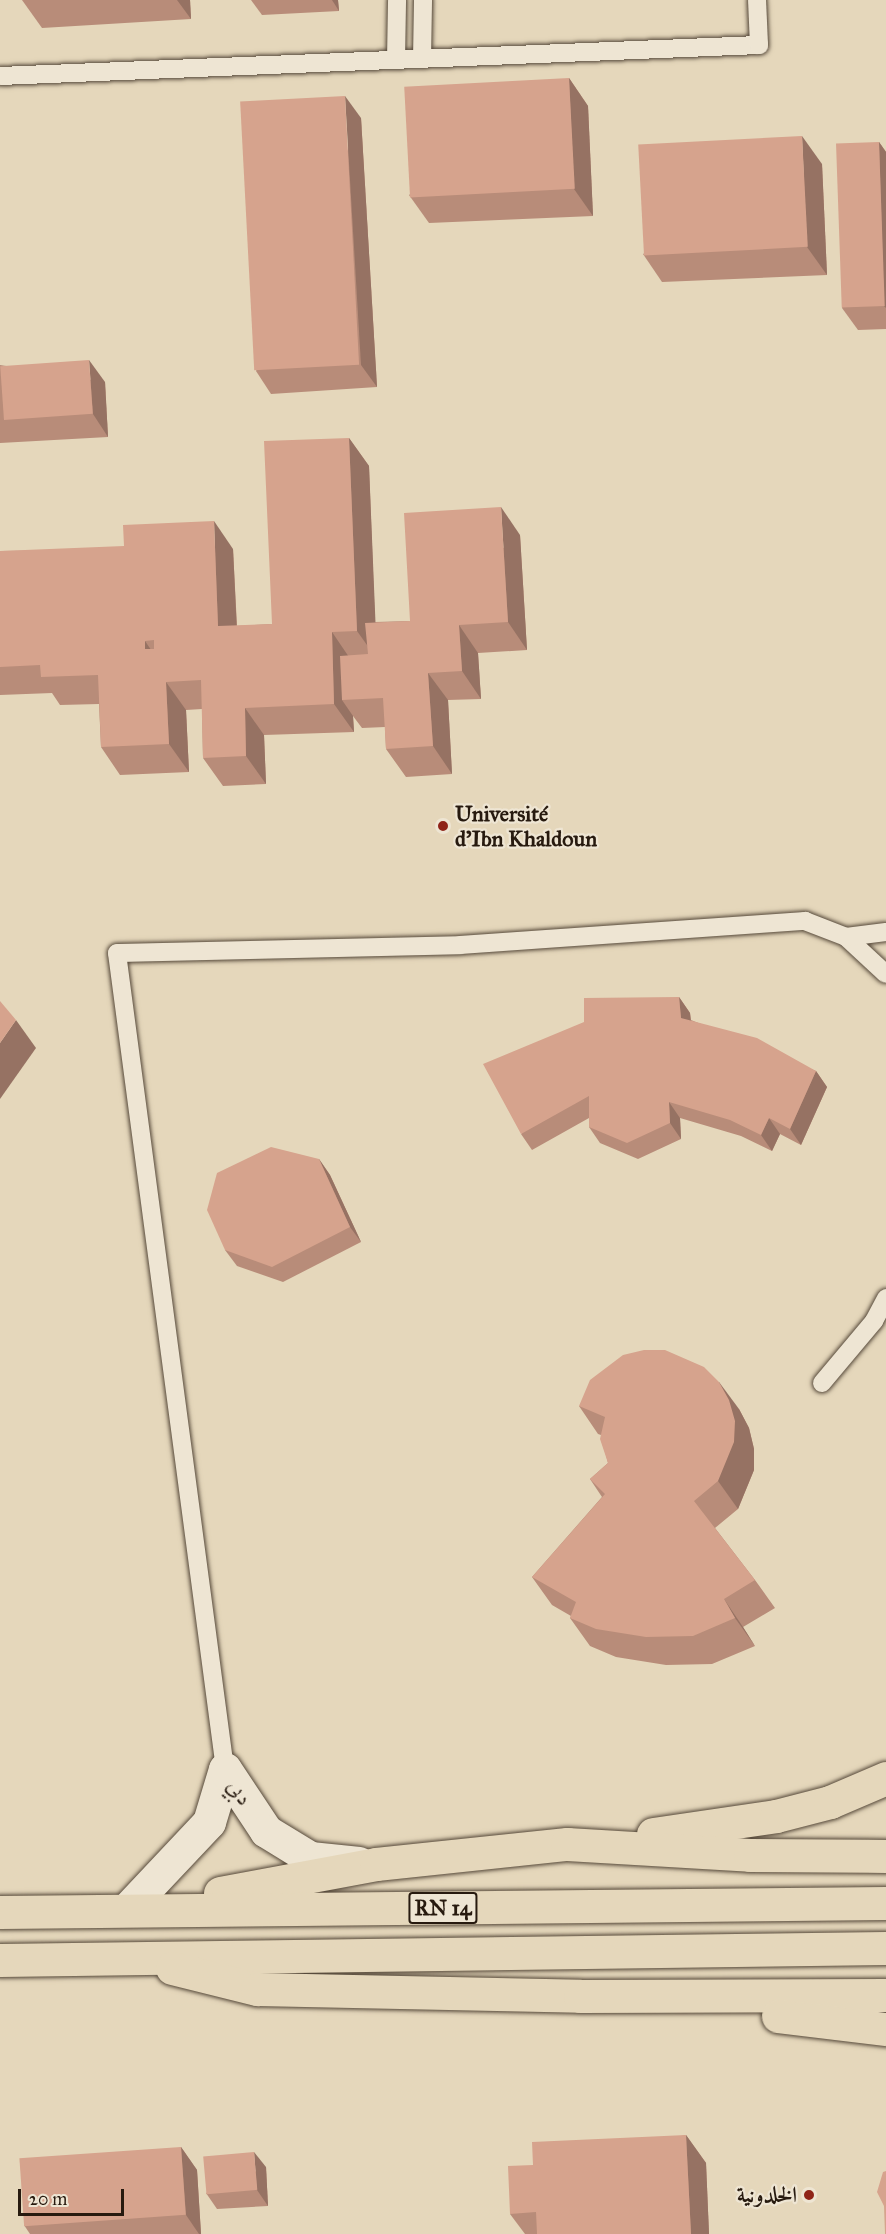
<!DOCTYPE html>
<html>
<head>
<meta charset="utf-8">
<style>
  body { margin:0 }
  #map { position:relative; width:886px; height:2234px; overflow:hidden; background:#e5d7bb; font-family:"IM FELL Great Primer",Amiri,serif }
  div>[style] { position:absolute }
  .roads { filter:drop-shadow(0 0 2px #56493a) drop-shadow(0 0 2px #56493a) }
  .lane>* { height:18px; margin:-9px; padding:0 9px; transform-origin:9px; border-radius:9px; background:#eee5d3 }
  .street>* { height:33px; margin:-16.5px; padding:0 16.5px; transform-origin:16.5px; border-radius:16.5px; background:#eee5d3 }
  .highway>* { height:33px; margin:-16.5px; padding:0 16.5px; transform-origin:16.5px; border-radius:16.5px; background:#e5d7bb }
  .wall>* { inset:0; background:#b88c79 }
  .shaded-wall>* { inset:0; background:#967263 }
  .building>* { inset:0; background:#d6a38d; transform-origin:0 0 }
  .dots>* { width:16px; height:16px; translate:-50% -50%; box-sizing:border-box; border:3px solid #eee5d3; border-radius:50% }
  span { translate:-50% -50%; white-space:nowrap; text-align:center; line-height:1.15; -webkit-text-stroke:4.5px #eee5d3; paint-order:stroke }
  .shield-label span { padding:2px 4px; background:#eee5d3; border:2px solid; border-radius:4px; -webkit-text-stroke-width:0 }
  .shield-label { font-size:21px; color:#271a0f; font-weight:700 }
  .poi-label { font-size:22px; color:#271a0f; font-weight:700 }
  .left { translate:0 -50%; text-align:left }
  .right { translate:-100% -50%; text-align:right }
  .street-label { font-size:22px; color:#271a0f }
  .scale { position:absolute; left:18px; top:2189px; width:106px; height:27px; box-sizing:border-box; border:3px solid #271a0f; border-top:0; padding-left:8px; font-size:18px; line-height:21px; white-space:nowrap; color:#271a0f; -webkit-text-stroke:4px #eee5d3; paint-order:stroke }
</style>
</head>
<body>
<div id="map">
  <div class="roads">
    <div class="lane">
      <i style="left:422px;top:59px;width:59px;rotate:-89deg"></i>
      <i style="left:396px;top:60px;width:60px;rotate:-89deg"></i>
      <i style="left:0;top:76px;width:760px;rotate:-2.34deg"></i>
      <i style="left:759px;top:45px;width:45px;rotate:-92.5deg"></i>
      <i style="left:846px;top:937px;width:54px;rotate:42.8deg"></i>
      <i style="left:822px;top:1383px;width:81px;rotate:-50deg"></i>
      <i style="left:874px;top:1321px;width:26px;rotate:-62deg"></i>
      <i style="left:225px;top:1769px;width:823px;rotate:-97.54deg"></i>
      <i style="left:117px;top:953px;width:343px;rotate:-1.3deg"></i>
      <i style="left:460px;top:945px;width:346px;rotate:-4deg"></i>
      <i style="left:805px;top:921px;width:44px;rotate:21.3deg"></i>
      <i style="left:846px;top:937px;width:40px;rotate:-7.1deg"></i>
    </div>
    <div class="street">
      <i style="left:128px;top:1908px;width:118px;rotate:-46.7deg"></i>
      <i style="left:209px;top:1822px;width:55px;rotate:-73.2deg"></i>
      <i style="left:225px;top:1769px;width:74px;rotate:56.5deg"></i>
      <i style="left:266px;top:1831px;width:52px;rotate:31.5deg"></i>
      <i style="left:310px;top:1858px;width:49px;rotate:5.8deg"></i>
    </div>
    <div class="highway">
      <i style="left:653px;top:1834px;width:124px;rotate:-8.3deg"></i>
      <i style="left:776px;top:1816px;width:56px;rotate:-14.5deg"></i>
      <i style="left:830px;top:1802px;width:61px;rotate:-23.2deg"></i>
      <i style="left:220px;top:1893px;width:159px;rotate:-10.5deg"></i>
      <i style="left:376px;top:1864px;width:192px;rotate:-6deg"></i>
      <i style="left:567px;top:1844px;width:183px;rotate:3.4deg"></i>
      <i style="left:750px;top:1855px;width:136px;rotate:0.4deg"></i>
      <i style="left:0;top:1912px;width:886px;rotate:-0.58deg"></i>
      <i style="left:0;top:1960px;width:886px;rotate:-0.78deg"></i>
      <i style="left:172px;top:1968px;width:88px;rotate:13.9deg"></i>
      <i style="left:257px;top:1989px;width:323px;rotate:1.2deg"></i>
      <i style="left:580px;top:1996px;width:306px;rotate:-0.2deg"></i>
      <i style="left:778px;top:2016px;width:109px;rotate:6.9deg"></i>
    </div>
  </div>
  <div class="wall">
    <i style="clip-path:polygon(22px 0,190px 0,191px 19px,42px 28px)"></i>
    <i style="clip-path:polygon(251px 0,338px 0,339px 11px,262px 15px)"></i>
    <i style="clip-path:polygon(569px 78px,588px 106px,593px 216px,429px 223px,409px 195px)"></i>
    <i style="clip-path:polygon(361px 118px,377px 387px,271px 394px,256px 371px)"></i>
    <i style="clip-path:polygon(879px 142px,886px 152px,886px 329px,858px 330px,842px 308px)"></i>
    <i style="clip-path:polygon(822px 164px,827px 275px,662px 282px,643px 254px)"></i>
    <i style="clip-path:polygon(0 365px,105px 382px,108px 437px,0 443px)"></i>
    <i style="clip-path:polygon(349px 438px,369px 466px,375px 622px,410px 621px,520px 535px,527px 650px,478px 653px,481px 699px,448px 700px,452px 774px,406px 777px,386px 749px,385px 727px,362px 728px,353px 716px,354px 732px,264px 735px,266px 784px,223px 786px,203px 758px,202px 709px,186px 710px,189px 772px,120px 775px,101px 747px,99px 704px,60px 705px,52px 693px,0 695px,0 551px,233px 549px,237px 626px,272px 624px)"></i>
    <i style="clip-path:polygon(679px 997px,690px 1013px,691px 1020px,816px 1071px,827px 1087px,801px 1145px,780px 1134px,772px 1151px,741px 1136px,680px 1118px,681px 1139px,638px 1159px,600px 1143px,589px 1127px,589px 1118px,532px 1150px,521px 1134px)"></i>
    <i style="clip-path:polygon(319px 1159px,330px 1175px,361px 1242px,283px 1282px,237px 1266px,225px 1250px)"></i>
    <i style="clip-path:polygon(579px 1406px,739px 1409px,749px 1428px,754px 1449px,754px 1470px,738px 1509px,715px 1528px,755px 1580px,775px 1608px,743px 1627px,755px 1646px,712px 1664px,666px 1665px,616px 1657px,590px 1646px,570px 1618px,571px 1616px,552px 1605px,532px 1577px,602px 1497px,590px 1479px,608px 1463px,601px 1435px,598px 1434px)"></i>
    <i style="clip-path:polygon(686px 2135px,706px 2163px,709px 2234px,525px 2234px,510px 2214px,533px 2165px)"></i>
    <i style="clip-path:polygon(181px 2147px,197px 2170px,201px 2234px,30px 2234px,24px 2225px)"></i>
    <i style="clip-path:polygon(266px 2167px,268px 2206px,217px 2209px,206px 2193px)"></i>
  </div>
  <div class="shaded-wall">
    <i style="clip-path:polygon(177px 0,190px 0,191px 19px)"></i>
    <i style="clip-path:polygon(332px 0,338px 0,339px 11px)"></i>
    <i style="clip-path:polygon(569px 78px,588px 106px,593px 216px,574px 189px)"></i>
    <i style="clip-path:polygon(345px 96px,361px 118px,377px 387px,361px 365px)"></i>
    <i style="clip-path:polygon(802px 136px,822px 164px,827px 275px,807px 247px)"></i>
    <i style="clip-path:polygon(879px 142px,886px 152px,886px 308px,884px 306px)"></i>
    <i style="clip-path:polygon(89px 360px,105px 382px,108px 437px,93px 414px)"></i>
    <i style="clip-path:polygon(349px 438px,369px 466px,377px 659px,357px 631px)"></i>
    <i style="clip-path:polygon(501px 507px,520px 535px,527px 650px,508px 622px)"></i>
    <i style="clip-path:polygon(214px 521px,233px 549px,238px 654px,218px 626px)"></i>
    <i style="clip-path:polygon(459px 625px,478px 653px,481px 699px,462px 671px)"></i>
    <i style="clip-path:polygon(332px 632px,351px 660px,342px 700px,353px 716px,354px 732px,334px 704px)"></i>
    <i style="clip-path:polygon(145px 641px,164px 669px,145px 649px)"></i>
    <i style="clip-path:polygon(428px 673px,448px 700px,452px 774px,433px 746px)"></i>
    <i style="clip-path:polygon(166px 682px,186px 710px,189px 772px,169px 744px)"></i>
    <i style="clip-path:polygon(245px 708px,264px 735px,266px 784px,246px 756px)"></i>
    <i style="clip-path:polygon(679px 997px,690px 1013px,692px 1034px,681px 1018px)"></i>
    <i style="clip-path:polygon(16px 1020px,36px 1048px,0 1099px,0 1043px)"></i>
    <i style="clip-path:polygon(816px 1071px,827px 1087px,801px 1145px,790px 1129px)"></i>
    <i style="clip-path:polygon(669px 1102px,680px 1118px,681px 1139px,670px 1123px)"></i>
    <i style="clip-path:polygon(769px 1118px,780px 1134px,772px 1151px,761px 1135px)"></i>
    <i style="clip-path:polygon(319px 1159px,330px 1175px,361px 1242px,350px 1227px)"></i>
    <i style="clip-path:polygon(719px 1382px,739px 1409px,749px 1428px,754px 1449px,754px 1470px,738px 1509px,718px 1481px)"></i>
    <i style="clip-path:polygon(724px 1599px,743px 1627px,755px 1646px,735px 1618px)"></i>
    <i style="clip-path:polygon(686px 2135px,706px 2163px,709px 2234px,691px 2234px)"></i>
    <i style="clip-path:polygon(181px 2147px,197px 2170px,201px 2234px,199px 2234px,186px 2215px)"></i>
    <i style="clip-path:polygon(254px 2152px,266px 2167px,268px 2206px,257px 2190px)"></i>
  </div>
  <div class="building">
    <i style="left:569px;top:78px;width:111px;height:165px;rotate:87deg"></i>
    <i style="left:345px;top:96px;width:269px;height:105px;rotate:87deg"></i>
    <i style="left:802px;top:136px;width:111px;height:164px;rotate:87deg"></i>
    <i style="left:879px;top:142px;width:164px;height:43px;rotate:88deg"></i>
    <i style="left:89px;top:360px;width:54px;height:89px;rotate:86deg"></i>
    <i style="clip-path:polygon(evenodd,349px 438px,357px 631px,332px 632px,334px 704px,245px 708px,246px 756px,203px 758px,201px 680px,166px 682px,169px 744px,101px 747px,98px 675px,41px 677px,40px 665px,0 667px,0 551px,124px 546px,123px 525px,214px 521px,218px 626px,272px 624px,264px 441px,349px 438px,154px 640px,154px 649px,145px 649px,145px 641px,154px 640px)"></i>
    <i style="clip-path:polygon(501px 507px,508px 622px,459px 625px,462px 671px,428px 673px,433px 746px,386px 749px,383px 698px,342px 700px,340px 656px,368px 654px,365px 623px,410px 621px,404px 513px)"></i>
    <i style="clip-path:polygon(679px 997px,681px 1018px,757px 1038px,816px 1071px,790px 1129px,769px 1118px,761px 1135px,730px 1120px,669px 1102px,670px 1123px,627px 1143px,589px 1127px,589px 1096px,521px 1134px,483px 1064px,584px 1022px,584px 998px)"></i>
    <i style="clip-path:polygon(0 1001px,16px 1020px,0 1043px)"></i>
    <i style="clip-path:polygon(271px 1147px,319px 1159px,350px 1227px,272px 1267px,225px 1250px,207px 1210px,217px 1173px)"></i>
    <i style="clip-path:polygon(644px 1350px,665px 1350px,704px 1367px,719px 1382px,729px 1400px,735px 1421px,734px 1442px,718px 1481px,694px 1501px,755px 1580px,724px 1599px,735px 1618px,693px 1636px,646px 1637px,596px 1629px,570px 1618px,576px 1602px,532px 1577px,605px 1494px,590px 1479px,608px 1463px,600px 1439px,605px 1417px,579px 1406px,590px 1380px,623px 1355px)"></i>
    <i style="clip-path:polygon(686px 2135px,691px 2234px,537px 2234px,536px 2212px,510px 2214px,508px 2166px,533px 2165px,532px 2142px)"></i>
    <i style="left:181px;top:2147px;width:68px;height:162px;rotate:86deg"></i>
    <i style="left:254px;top:2152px;width:38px;height:51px;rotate:85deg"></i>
    <i style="clip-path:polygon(886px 2171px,886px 2234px,885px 2234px,884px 2206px,877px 2192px,883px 2172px)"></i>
  </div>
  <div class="dots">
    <i style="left:443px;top:826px;background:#8f2418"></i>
    <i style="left:809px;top:2195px;background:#8f2418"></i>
  </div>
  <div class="shield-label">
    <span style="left:443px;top:1908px">RN 14</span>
  </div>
  <div class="poi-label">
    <span class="left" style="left:455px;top:826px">Université<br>d'Ibn Khaldoun</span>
    <span class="right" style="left:797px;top:2195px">الخلدونية</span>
  </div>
  <div class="street-label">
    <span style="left:240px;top:1792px;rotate:56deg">دبي</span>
  </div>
  <div class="scale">20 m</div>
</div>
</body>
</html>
